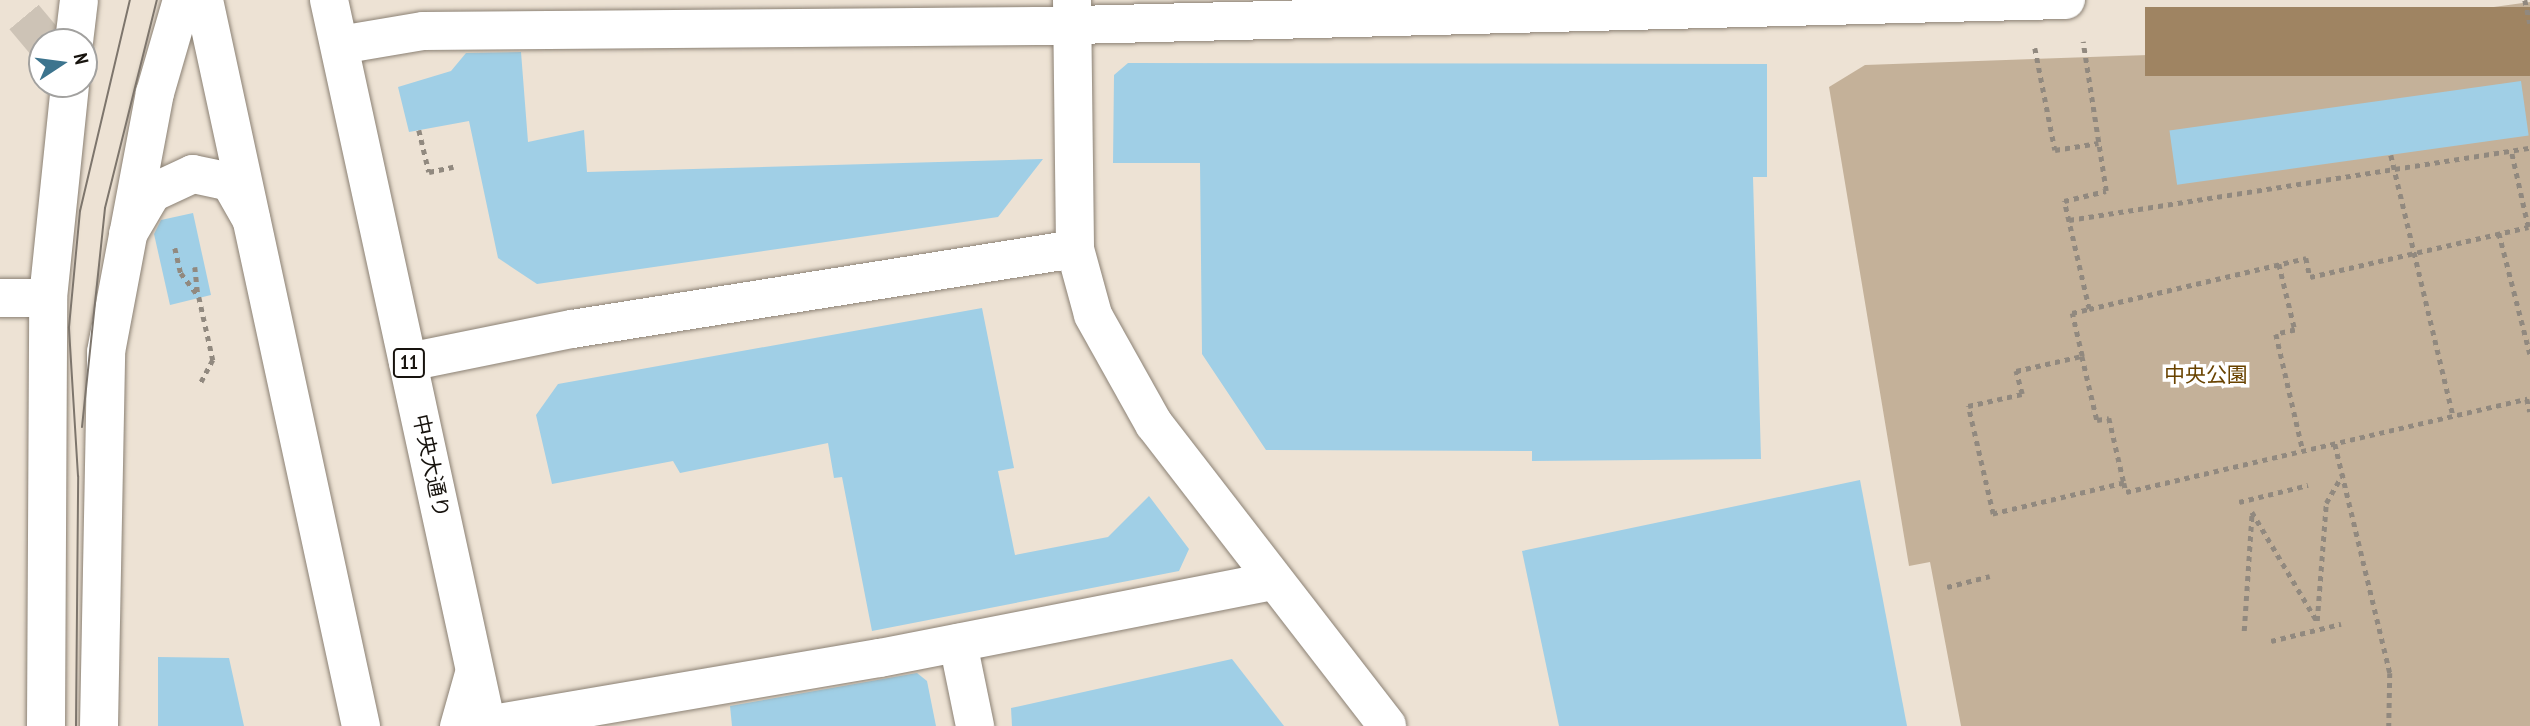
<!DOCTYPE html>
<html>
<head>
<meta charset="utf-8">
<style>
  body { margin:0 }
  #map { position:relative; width:2530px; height:726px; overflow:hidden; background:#ede2d4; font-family:"PT Sans Narrow","Noto Sans JP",sans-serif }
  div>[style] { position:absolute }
  .green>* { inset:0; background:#c4b199 }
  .water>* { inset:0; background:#9f8462; transform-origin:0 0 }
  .building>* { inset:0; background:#a0cfe6; transform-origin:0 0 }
  .street-tunnel>* { height:38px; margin-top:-19px; transform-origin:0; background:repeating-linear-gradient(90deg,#cdc3b6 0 38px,transparent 0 57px) }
  .path>* { height:4.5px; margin-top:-2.25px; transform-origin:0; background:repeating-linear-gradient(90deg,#91897f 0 5px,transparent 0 10px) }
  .roads { filter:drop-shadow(0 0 2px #8b8174) drop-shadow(0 0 2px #8b8174) }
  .lane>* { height:28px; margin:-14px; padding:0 14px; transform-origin:14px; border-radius:14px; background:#fff }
  .street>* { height:38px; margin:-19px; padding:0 19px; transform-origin:19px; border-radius:19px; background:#fff }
  .secondary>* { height:38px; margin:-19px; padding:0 19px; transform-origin:19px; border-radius:19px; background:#fff }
  .primary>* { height:38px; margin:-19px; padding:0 19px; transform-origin:19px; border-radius:19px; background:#fff }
  .tram>* { height:2px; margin:-1px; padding:0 1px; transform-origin:1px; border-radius:1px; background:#7d756c }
  span { translate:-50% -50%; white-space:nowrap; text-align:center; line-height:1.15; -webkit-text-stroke:7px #fff; paint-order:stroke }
  .shield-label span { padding:2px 5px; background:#fff; border:2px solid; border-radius:5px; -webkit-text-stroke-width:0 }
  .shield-label { font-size:19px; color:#17130e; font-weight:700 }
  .park-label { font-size:21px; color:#694300 }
  .street-label { font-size:21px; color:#17130e }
  .north { position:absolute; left:28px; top:28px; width:70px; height:70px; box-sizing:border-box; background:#fff; border:2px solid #a2a19f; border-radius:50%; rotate:77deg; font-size:19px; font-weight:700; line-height:28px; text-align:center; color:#17130e }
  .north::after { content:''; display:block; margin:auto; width:24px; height:32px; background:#3c748e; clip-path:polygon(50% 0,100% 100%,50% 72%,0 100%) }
</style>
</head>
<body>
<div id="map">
  <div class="green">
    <i style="clip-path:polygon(2530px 2px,2530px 726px,1961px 726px,1930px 562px,1909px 566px,1829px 87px,1865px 65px,2148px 55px)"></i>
  </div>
  <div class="water">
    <i style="left:2530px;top:7px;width:69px;height:385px;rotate:90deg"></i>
  </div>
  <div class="building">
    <i style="clip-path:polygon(521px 52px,528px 142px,584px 130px,587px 172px,1043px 159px,998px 217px,537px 284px,498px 258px,469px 121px,409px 132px,398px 87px,451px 71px,466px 53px)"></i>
    <i style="clip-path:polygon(1128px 63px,1767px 64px,1767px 177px,1753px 177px,1761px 459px,1532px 461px,1532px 451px,1266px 450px,1202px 354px,1200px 163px,1113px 163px,1114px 75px)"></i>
    <i style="left:2521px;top:81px;width:55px;height:355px;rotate:82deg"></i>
    <i style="clip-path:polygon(193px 213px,211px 295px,170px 305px,154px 234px,161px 220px)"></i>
    <i style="clip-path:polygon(982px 308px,1014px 468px,998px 471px,1015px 555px,1108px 537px,1149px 496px,1189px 549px,1179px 571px,872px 631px,842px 477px,834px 478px,828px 443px,680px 473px,673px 461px,552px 484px,536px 415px,558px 384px)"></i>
    <i style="clip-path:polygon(1860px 480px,1907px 726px,1559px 726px,1522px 551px)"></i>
    <i style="clip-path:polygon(158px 657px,229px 658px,244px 726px,158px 726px)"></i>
    <i style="clip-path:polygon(1232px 659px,1284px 726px,1012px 726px,1011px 708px)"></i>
    <i style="clip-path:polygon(917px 673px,927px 681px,936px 726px,732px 726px,730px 706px)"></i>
  </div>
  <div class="street-tunnel">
    <i style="left:24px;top:17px;width:33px;rotate:50deg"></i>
  </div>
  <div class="path">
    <i style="left:2525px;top:0;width:24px;rotate:78deg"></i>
    <i style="left:2035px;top:48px;width:104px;rotate:78.9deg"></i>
    <i style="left:2055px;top:150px;width:44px;rotate:-9.2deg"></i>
    <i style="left:419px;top:130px;width:43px;rotate:76.6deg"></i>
    <i style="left:429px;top:172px;width:25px;rotate:-12deg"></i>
    <i style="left:2391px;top:155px;width:268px;rotate:76.6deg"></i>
    <i style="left:2069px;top:220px;width:467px;rotate:-8.9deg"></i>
    <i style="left:2499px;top:233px;width:125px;rotate:75.6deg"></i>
    <i style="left:175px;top:248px;width:26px;rotate:77deg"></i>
    <i style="left:181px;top:273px;width:30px;rotate:53deg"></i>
    <i style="left:199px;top:297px;width:65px;rotate:77.5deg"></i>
    <i style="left:213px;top:360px;width:26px;rotate:118deg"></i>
    <i style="left:2279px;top:264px;width:68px;rotate:76.4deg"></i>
    <i style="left:2295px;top:330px;width:19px;rotate:168deg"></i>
    <i style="left:2276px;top:334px;width:120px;rotate:77deg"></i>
    <i style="left:195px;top:267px;width:27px;rotate:84deg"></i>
    <i style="left:2089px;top:309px;width:223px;rotate:-13.2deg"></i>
    <i style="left:2306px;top:258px;width:19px;rotate:78deg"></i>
    <i style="left:2310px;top:277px;width:224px;rotate:-12.9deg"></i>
    <i style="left:2528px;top:227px;width:78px;rotate:-102.6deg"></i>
    <i style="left:2082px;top:356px;width:44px;rotate:-103.1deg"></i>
    <i style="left:2072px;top:313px;width:17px;rotate:-13deg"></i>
    <i style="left:2089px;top:309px;width:111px;rotate:-103deg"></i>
    <i style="left:2064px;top:201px;width:43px;rotate:-13.4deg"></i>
    <i style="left:2106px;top:191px;width:151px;rotate:-98.8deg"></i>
    <i style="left:2335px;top:444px;width:236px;rotate:76.5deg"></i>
    <i style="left:2390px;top:673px;width:53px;rotate:91.1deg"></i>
    <i style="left:2124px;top:483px;width:135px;rotate:166.7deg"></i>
    <i style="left:1993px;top:514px;width:111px;rotate:-103deg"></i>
    <i style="left:1968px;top:406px;width:55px;rotate:-12.5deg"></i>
    <i style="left:2022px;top:394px;width:24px;rotate:-105deg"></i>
    <i style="left:2016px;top:371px;width:68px;rotate:-12.8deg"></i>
    <i style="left:2082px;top:356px;width:66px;rotate:76.8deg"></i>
    <i style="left:2097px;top:420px;width:12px;rotate:-9deg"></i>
    <i style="left:2109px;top:418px;width:67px;rotate:77deg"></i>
    <i style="left:2124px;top:483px;width:9px;rotate:77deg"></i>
    <i style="left:2126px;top:492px;width:412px;rotate:-13.1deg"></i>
    <i style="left:2527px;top:399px;width:13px;rotate:77deg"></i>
    <i style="left:2239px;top:502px;width:71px;rotate:-13.8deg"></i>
    <i style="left:1947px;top:587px;width:44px;rotate:-14.3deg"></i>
    <i style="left:2244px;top:631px;width:119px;rotate:-86.2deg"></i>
    <i style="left:2252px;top:512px;width:127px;rotate:59.2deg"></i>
    <i style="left:2317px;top:621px;width:118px;rotate:-85.6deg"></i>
    <i style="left:2326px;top:503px;width:34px;rotate:-60deg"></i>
    <i style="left:2271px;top:641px;width:72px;rotate:-13.7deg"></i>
  </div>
  <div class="roads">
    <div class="lane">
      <i style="left:454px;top:726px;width:70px;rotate:-74.2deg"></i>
    </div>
    <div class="street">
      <i style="left:1072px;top:0;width:249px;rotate:89.3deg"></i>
      <i style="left:1075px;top:249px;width:68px;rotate:74.7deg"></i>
      <i style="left:1093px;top:315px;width:125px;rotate:60.8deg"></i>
      <i style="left:1154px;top:424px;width:381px;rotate:52.3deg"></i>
      <i style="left:340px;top:45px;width:84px;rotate:-9.6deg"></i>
      <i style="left:423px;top:31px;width:613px;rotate:-0.47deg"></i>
      <i style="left:1036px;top:26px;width:1030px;rotate:-1.45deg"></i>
      <i style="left:128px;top:234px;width:48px;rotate:-59.7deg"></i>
      <i style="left:152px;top:193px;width:45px;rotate:-24.9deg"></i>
      <i style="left:193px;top:174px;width:38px;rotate:12deg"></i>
      <i style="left:230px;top:182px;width:43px;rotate:60.4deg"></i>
      <i style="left:0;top:298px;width:48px"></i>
      <i style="left:408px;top:362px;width:167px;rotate:-11.4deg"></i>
      <i style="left:572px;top:329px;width:509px;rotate:-9.04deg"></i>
      <i style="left:958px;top:643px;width:85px;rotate:78.4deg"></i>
      <i style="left:487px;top:725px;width:399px;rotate:-9.7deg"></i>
      <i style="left:880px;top:658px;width:400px;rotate:-11.1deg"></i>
    </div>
    <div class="secondary">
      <i style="left:74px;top:42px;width:42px;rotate:-83.2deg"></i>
      <i style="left:46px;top:726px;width:428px;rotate:-89.7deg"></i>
      <i style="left:48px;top:298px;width:215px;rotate:-84.1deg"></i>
      <i style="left:99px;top:726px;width:374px;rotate:-88.9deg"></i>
      <i style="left:106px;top:352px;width:264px;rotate:-79.3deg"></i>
      <i style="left:155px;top:93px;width:97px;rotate:-73.8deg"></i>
    </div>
    <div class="primary">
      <i style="left:204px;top:0;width:743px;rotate:77.8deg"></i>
      <i style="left:329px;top:0;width:743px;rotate:77.72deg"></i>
    </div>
  </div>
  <div class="tram">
    <i style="left:82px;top:427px;width:220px;rotate:-84deg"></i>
    <i style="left:105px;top:208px;width:214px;rotate:-76deg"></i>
    <i style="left:76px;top:726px;width:250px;rotate:-89.5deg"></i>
    <i style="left:78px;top:476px;width:149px;rotate:-93.5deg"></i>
    <i style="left:69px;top:327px;width:117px;rotate:-84.6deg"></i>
    <i style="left:80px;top:211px;width:217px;rotate:-76.7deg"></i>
  </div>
  <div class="shield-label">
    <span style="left:409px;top:363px">11</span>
  </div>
  <div class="park-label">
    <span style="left:2206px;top:375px">中央公園</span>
  </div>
  <div class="street-label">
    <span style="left:431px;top:466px;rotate:78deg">中央大通り</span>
  </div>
  <div class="north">N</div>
</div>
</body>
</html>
